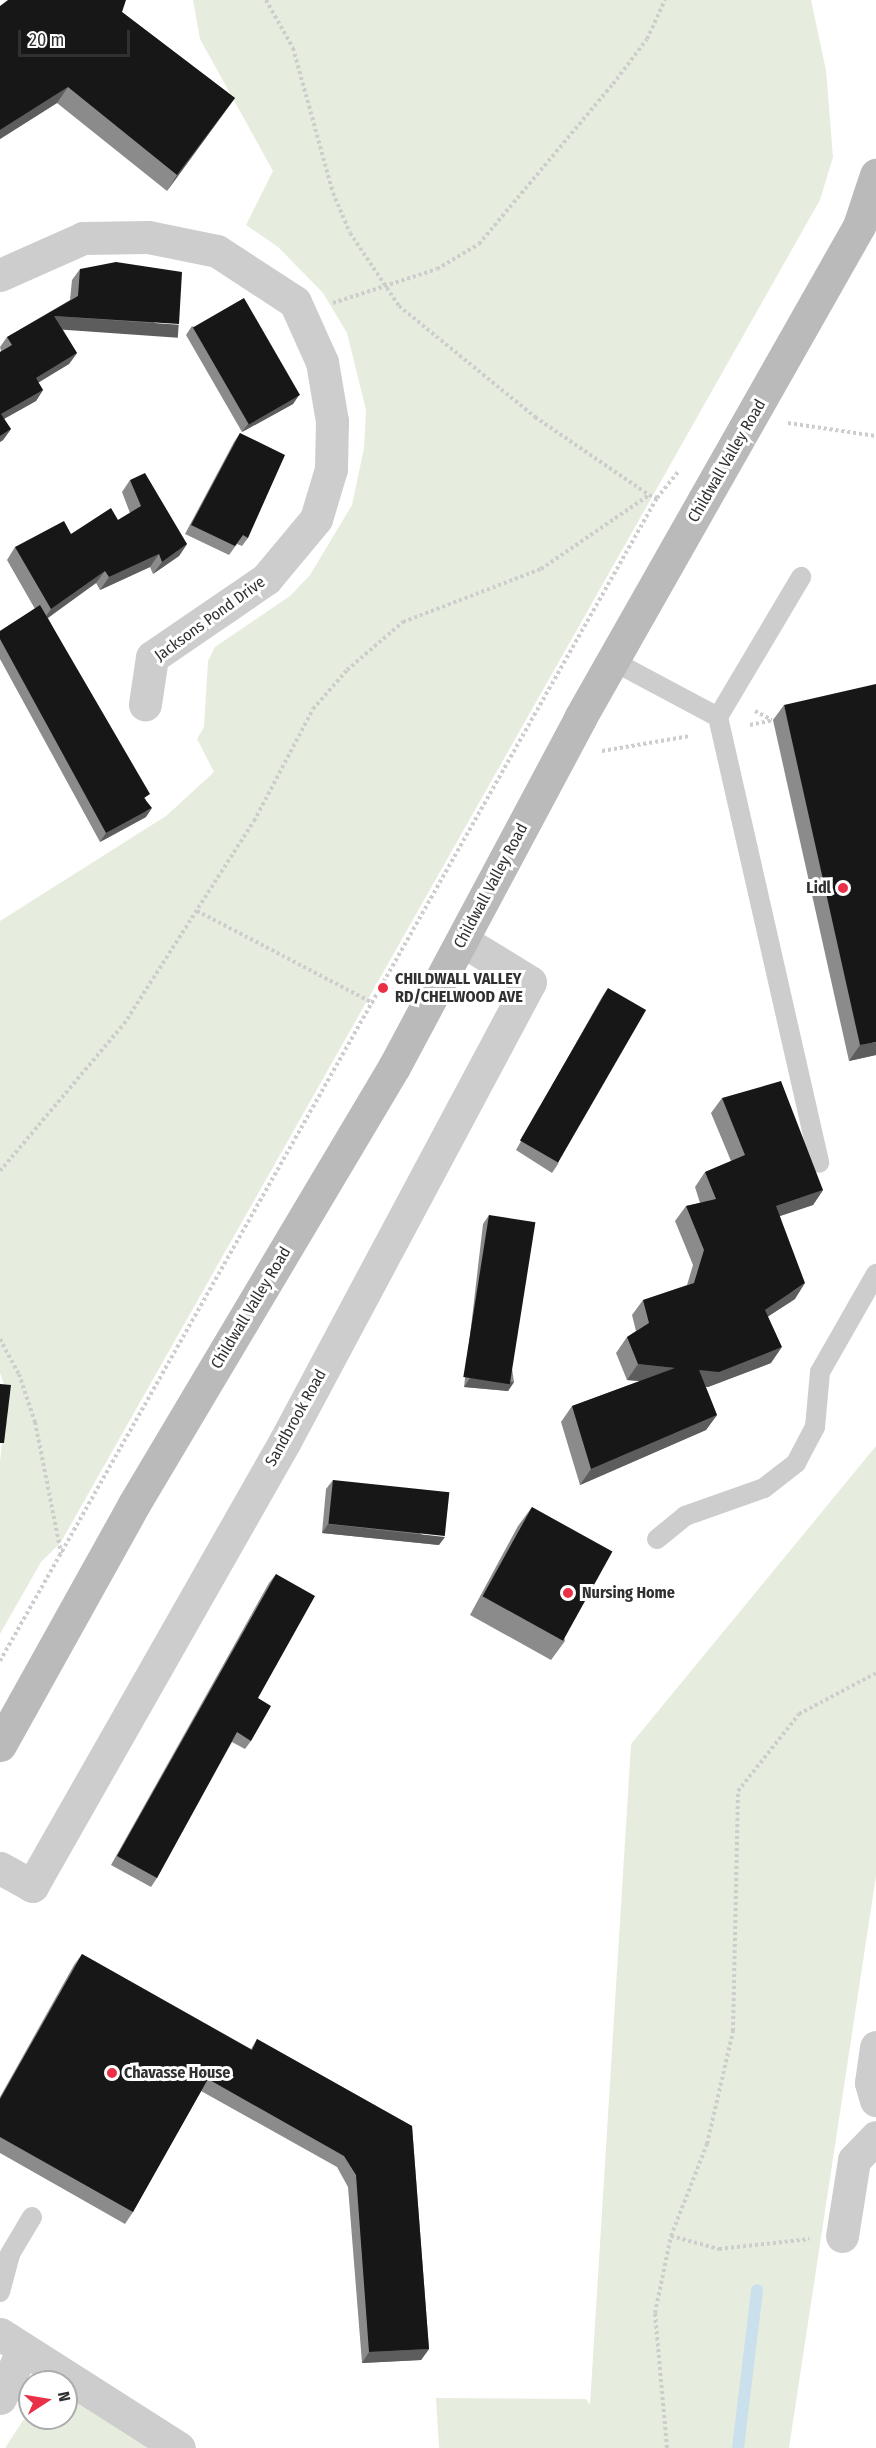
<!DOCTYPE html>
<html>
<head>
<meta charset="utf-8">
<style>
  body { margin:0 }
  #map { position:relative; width:876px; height:2448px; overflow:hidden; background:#fff; font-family:"Fira Sans Condensed",sans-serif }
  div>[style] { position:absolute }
  .green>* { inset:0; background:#e7edde }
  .stream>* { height:12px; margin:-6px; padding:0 6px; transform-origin:6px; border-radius:6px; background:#cae1ed }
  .path>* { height:4px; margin-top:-2px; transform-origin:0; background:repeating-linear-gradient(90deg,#cdcdcd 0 3px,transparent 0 6px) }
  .lane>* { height:20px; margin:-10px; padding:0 10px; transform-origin:10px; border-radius:10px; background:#cdcdcd }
  .street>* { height:33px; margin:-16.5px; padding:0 16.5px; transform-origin:16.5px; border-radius:16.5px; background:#cdcdcd }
  .secondary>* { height:33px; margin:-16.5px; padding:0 16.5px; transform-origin:16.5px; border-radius:16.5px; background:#bababa }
  .wall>* { inset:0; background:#8b8b8b }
  .shaded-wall>* { inset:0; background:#5d5d5d; transform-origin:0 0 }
  .building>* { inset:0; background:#171717; transform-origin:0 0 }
  .dots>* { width:16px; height:16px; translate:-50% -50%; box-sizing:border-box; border:3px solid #fff; border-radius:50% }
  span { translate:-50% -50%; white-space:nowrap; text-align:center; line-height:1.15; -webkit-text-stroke:6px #fff; paint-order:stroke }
  .street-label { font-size:16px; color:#303030 }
  .poi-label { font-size:16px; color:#303030; font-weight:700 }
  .right { translate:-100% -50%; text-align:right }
  .left { translate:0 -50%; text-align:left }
  .north { position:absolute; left:18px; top:2370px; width:60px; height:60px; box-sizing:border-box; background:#fff; border:2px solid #acacac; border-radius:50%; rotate:78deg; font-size:16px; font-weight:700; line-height:24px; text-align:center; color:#303030 }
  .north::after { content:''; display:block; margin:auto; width:21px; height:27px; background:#e93047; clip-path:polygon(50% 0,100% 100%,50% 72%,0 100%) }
  .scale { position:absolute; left:18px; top:30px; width:112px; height:27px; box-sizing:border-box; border:3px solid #303030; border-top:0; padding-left:8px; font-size:18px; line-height:21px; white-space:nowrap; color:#303030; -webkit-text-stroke:4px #fff; paint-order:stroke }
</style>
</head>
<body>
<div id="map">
  <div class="green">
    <i style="clip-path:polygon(193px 0,811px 0,826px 70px,833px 157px,820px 200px,61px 1542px,41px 1562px,0 1634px,0 1462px,7px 1393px,0 1373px,0 921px,166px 816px,214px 772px,197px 739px,204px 727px,208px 661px,215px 647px,290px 596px,310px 575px,352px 505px,364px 448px,366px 410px,347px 333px,323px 293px,278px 247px,246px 225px,273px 171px,200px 39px)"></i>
    <i style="clip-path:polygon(876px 1446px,876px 1876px,789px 2448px,439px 2448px,436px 2398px,586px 2399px,590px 2405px,631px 1744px)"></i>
    <i style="clip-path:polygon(66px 2398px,79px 2401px,162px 2448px,5px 2448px,30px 2410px,30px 2418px,66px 2418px)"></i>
  </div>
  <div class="stream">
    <i style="left:738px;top:2448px;width:159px;rotate:-83.1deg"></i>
  </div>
  <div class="path">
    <i style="left:266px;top:0;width:55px;rotate:60.6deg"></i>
    <i style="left:293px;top:48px;width:150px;rotate:74.6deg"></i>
    <i style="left:333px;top:193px;width:43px;rotate:67deg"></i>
    <i style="left:350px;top:233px;width:88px;rotate:56.1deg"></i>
    <i style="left:399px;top:306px;width:176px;rotate:39.2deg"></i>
    <i style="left:535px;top:417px;width:138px;rotate:34.4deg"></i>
    <i style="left:333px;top:303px;width:109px;rotate:-18.1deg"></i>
    <i style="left:437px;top:269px;width:49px;rotate:-30.8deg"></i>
    <i style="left:479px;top:244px;width:209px;rotate:-50.1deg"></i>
    <i style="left:613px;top:84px;width:56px;rotate:-52.9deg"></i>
    <i style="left:647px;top:39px;width:43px;rotate:-65.2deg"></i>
    <i style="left:788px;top:423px;width:89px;rotate:8.4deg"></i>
    <i style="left:755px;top:711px;width:19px;rotate:28deg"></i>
    <i style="left:750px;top:725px;width:24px;rotate:-12deg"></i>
    <i style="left:602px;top:751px;width:89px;rotate:-9.7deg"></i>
    <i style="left:197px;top:911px;width:199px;rotate:27.6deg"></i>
    <i style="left:0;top:1171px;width:192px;rotate:-49.9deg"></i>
    <i style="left:124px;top:1024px;width:241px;rotate:-57.4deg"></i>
    <i style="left:254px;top:821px;width:127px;rotate:-62.2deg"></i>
    <i style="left:313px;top:709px;width:52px;rotate:-48.9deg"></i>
    <i style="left:347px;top:670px;width:74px;rotate:-40.6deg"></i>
    <i style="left:403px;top:622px;width:148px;rotate:-21deg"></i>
    <i style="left:541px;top:569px;width:131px;rotate:-34.4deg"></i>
    <i style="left:649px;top:495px;width:9px;rotate:21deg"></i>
    <i style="left:657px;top:498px;width:33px;rotate:-51deg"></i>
    <i style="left:0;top:1339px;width:40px;rotate:62deg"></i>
    <i style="left:19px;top:1374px;width:51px;rotate:71.6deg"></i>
    <i style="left:35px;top:1422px;width:134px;rotate:78.8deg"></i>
    <i style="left:0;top:1661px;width:1336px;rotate:-60.54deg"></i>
    <i style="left:671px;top:2236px;width:99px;rotate:-68.6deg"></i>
    <i style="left:707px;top:2144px;width:116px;rotate:-77deg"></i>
    <i style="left:733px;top:2031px;width:240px;rotate:-88.8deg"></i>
    <i style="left:738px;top:1791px;width:98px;rotate:-51.6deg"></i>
    <i style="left:799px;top:1714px;width:87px;rotate:-28deg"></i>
    <i style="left:667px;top:2448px;width:136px;rotate:-95.1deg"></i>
    <i style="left:655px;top:2313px;width:79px;rotate:-78.3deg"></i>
    <i style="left:671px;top:2236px;width:50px;rotate:15.2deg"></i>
    <i style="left:719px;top:2249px;width:91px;rotate:-6.3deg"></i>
  </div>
  <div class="lane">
    <i style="left:613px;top:661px;width:119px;rotate:28.1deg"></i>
    <i style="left:718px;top:717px;width:457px;rotate:77.2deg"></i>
    <i style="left:718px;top:717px;width:163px;rotate:-59.3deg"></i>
    <i style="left:657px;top:1539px;width:36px;rotate:-39deg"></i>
    <i style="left:685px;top:1516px;width:84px;rotate:-19.5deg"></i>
    <i style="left:764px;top:1488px;width:41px;rotate:-38deg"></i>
    <i style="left:796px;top:1463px;width:41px;rotate:-62.2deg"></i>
    <i style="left:815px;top:1427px;width:55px;rotate:-84.8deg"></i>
    <i style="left:820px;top:1372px;width:113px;rotate:-60.3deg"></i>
    <i style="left:0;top:2292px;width:39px;rotate:-75deg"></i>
    <i style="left:10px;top:2254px;width:43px;rotate:-59.3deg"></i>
  </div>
  <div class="street">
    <i style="left:0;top:275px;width:91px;rotate:-24deg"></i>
    <i style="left:83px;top:238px;width:65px;rotate:-0.9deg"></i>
    <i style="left:148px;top:237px;width:70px;rotate:11.5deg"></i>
    <i style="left:217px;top:251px;width:93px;rotate:33.2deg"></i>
    <i style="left:295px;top:302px;width:66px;rotate:65.8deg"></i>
    <i style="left:322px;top:362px;width:60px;rotate:80.4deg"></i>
    <i style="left:332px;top:421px;width:48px;rotate:91.2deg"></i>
    <i style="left:331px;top:469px;width:52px;rotate:106.7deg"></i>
    <i style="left:316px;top:519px;width:78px;rotate:129.8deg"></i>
    <i style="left:266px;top:579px;width:138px;rotate:145.6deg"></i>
    <i style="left:152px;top:657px;width:48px;rotate:98.5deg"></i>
    <i style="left:0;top:1868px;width:37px;rotate:29deg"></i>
    <i style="left:32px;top:1886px;width:512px;rotate:-60.38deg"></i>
    <i style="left:285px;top:1441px;width:520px;rotate:-61.91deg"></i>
    <i style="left:530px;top:982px;width:79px;rotate:-148.5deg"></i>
    <i style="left:876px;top:2047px;width:36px;rotate:98deg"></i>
    <i style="left:871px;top:2083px;width:18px;rotate:74deg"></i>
    <i style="left:842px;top:2236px;width:77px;rotate:-81deg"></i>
    <i style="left:854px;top:2160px;width:32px;rotate:-46deg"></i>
    <i style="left:0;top:2334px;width:212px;rotate:32.5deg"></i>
    <i style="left:0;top:2398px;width:53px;rotate:-64.4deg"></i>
  </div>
  <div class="secondary">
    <i style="left:0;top:1745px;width:276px;rotate:-60.9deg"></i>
    <i style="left:134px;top:1504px;width:508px;rotate:-59.25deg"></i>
    <i style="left:394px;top:1067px;width:395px;rotate:-61.9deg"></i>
    <i style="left:580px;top:718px;width:566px;rotate:-60.44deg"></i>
    <i style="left:859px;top:226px;width:54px;rotate:-71.6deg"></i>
  </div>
  <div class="wall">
    <i style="clip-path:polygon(0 6px,122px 12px,235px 98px,167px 191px,57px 103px,0 139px)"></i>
    <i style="clip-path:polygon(80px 269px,172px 335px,62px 328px,77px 353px,69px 364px,38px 382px,43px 390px,36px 401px,4px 419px,11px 429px,3px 440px,0 442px,0 352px,1px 351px,0 347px,7px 337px,70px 300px,72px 280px)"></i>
    <i style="clip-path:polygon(192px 326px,299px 395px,293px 404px,242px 432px,186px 335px)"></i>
    <i style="clip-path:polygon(240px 433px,248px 538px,242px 546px,237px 544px,229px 555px,185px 534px,234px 442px)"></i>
    <i style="clip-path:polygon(130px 480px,187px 544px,179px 556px,153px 574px,150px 567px,100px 590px,96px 583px,48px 618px,146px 800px,146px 817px,100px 842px,0 659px,0 631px,35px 609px,7px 560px,15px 547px,71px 534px,118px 520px,130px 513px,122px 492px)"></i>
    <i style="clip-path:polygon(784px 705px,876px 1055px,849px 1061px,773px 720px)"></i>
    <i style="clip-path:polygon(608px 988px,558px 1164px,552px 1173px,516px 1150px,602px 997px)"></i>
    <i style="clip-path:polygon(722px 1098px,823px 1190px,813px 1205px,780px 1216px,795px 1299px,768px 1316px,771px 1363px,708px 1387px,706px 1387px,717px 1415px,706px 1430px,580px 1485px,561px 1422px,572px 1406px,640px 1381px,627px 1380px,616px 1353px,627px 1337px,636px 1331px,632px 1315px,643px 1300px,687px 1285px,693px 1265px,675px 1221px,686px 1206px,700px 1203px,695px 1187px,705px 1172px,731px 1161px,711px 1113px)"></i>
    <i style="clip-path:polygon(489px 1215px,514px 1382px,508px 1391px,464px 1387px,483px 1224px)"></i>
    <i style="clip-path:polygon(333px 1480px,439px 1545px,322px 1533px,326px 1489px)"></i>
    <i style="clip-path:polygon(532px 1507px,565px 1641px,551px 1660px,470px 1615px,518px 1526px)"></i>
    <i style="clip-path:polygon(276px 1574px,251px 1741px,245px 1749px,232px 1742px,157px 1878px,151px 1887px,111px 1865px,269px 1583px)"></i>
    <i style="clip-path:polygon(82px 1954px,251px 2049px,257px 2039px,412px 2126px,429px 2349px,421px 2360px,362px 2363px,348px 2187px,337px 2167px,201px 2091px,133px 2212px,125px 2224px,0 2153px,0 2097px,74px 1965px)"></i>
  </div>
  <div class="shaded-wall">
    <i style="clip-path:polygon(68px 87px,57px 103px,0 139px,0 130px)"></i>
    <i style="clip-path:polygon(235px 98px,224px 113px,167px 191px,177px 175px)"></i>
    <i style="left:54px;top:316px;width:125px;height:13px;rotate:4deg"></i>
    <i style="clip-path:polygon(77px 353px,69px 364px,28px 389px,36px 378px)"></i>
    <i style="clip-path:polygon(43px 390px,36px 401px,0 421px,1px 414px)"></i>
    <i style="clip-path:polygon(299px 395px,293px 404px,242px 432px,248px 424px)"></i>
    <i style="clip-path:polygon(11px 429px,3px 440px,0 442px,0 436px)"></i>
    <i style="clip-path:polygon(187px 544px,179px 556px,153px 574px,162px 562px)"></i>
    <i style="clip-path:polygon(159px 554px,150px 567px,100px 590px,109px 577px)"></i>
    <i style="clip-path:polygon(105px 571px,96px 583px,42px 622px,51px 609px)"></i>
    <i style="clip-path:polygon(152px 808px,146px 817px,100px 842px,106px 833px)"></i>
    <i style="clip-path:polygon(876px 1042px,876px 1055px,849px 1061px,860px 1045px)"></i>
    <i style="clip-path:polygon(823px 1190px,813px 1205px,765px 1221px,776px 1206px)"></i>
    <i style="clip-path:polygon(805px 1283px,795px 1299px,755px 1325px,765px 1310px)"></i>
    <i style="clip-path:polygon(782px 1347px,771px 1363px,708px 1387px,688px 1385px,699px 1370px)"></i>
    <i style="clip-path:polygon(638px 1364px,675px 1368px,664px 1383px,627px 1380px)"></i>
    <i style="clip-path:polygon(470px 1378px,514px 1382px,508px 1391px,464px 1387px)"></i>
    <i style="clip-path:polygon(717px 1415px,706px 1430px,580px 1485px,591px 1469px)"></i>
    <i style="clip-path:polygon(328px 1524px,445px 1537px,439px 1545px,322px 1533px)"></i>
    <i style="clip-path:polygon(429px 2349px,421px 2360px,362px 2363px,369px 2352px)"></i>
  </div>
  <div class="building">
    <i style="clip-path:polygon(8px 0,126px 0,122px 12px,235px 98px,177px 175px,68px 87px,0 130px,0 6px)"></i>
    <i style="clip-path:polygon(116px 262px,182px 272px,179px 324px,54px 316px,77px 353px,36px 378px,43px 390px,1px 414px,11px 429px,0 436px,0 352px,12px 345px,7px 337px,78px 296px,80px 269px)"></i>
    <i style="left:244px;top:298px;width:112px;height:59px;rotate:60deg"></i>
    <i style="clip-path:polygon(240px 433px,285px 455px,248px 538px,243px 535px,235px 546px,191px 525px)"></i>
    <i style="clip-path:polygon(145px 473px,187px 544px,162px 562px,159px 554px,109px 577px,105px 571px,51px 609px,15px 547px,64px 521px,71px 534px,111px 508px,118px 520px,141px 506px,130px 480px)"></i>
    <i style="clip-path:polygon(40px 605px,150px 794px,144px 798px,152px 808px,106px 833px,0 639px,0 631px)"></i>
    <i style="clip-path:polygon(876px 684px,876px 1042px,860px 1045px,784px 705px)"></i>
    <i style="left:608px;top:988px;width:44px;height:176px;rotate:30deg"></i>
    <i style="clip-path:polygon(781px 1081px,823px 1190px,776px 1206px,805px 1283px,765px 1310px,782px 1347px,719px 1372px,699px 1370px,717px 1415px,591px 1469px,572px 1406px,675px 1368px,638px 1364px,627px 1337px,649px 1323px,643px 1300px,694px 1283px,704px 1250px,686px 1206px,716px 1199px,705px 1172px,745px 1155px,722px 1098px)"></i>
    <i style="left:489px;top:1215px;width:47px;height:164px;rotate:9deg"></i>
    <i style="clip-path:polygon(0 1384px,11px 1385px,4px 1443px,0 1443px)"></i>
    <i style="left:333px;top:1480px;width:117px;height:44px;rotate:6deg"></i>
    <i style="left:532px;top:1507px;width:92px;height:102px;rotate:29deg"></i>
    <i style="clip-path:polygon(276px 1574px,315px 1596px,258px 1698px,271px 1706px,251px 1741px,237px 1732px,157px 1878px,117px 1856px)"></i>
    <i style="clip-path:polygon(82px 1954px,252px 2050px,257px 2039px,412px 2126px,429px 2349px,369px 2352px,356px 2175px,344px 2156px,208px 2079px,133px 2212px,0 2137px,0 2099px)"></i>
  </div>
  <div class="dots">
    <i style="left:843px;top:888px;background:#e93047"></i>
    <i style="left:383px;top:988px;background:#e93047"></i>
    <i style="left:568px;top:1593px;background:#e93047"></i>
    <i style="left:112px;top:2073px;background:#e93047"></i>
  </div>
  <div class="street-label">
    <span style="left:727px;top:461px;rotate:-60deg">Childwall Valley Road</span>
    <span style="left:210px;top:619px;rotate:-36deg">Jacksons Pond Drive</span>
    <span style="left:491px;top:886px;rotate:-62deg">Childwall Valley Road</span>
    <span style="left:251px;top:1308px;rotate:-59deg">Childwall Valley Road</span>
    <span style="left:296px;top:1418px;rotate:-61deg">Sandbrook Road</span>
  </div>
  <div class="poi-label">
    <span class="right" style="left:831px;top:888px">Lidl</span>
    <span class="left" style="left:395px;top:988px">CHILDWALL VALLEY<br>RD/CHELWOOD AVE</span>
    <span class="left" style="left:582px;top:1593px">Nursing Home</span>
    <span class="left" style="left:124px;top:2073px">Chavasse House</span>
  </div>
  <div class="north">N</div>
  <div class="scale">20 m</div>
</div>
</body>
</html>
